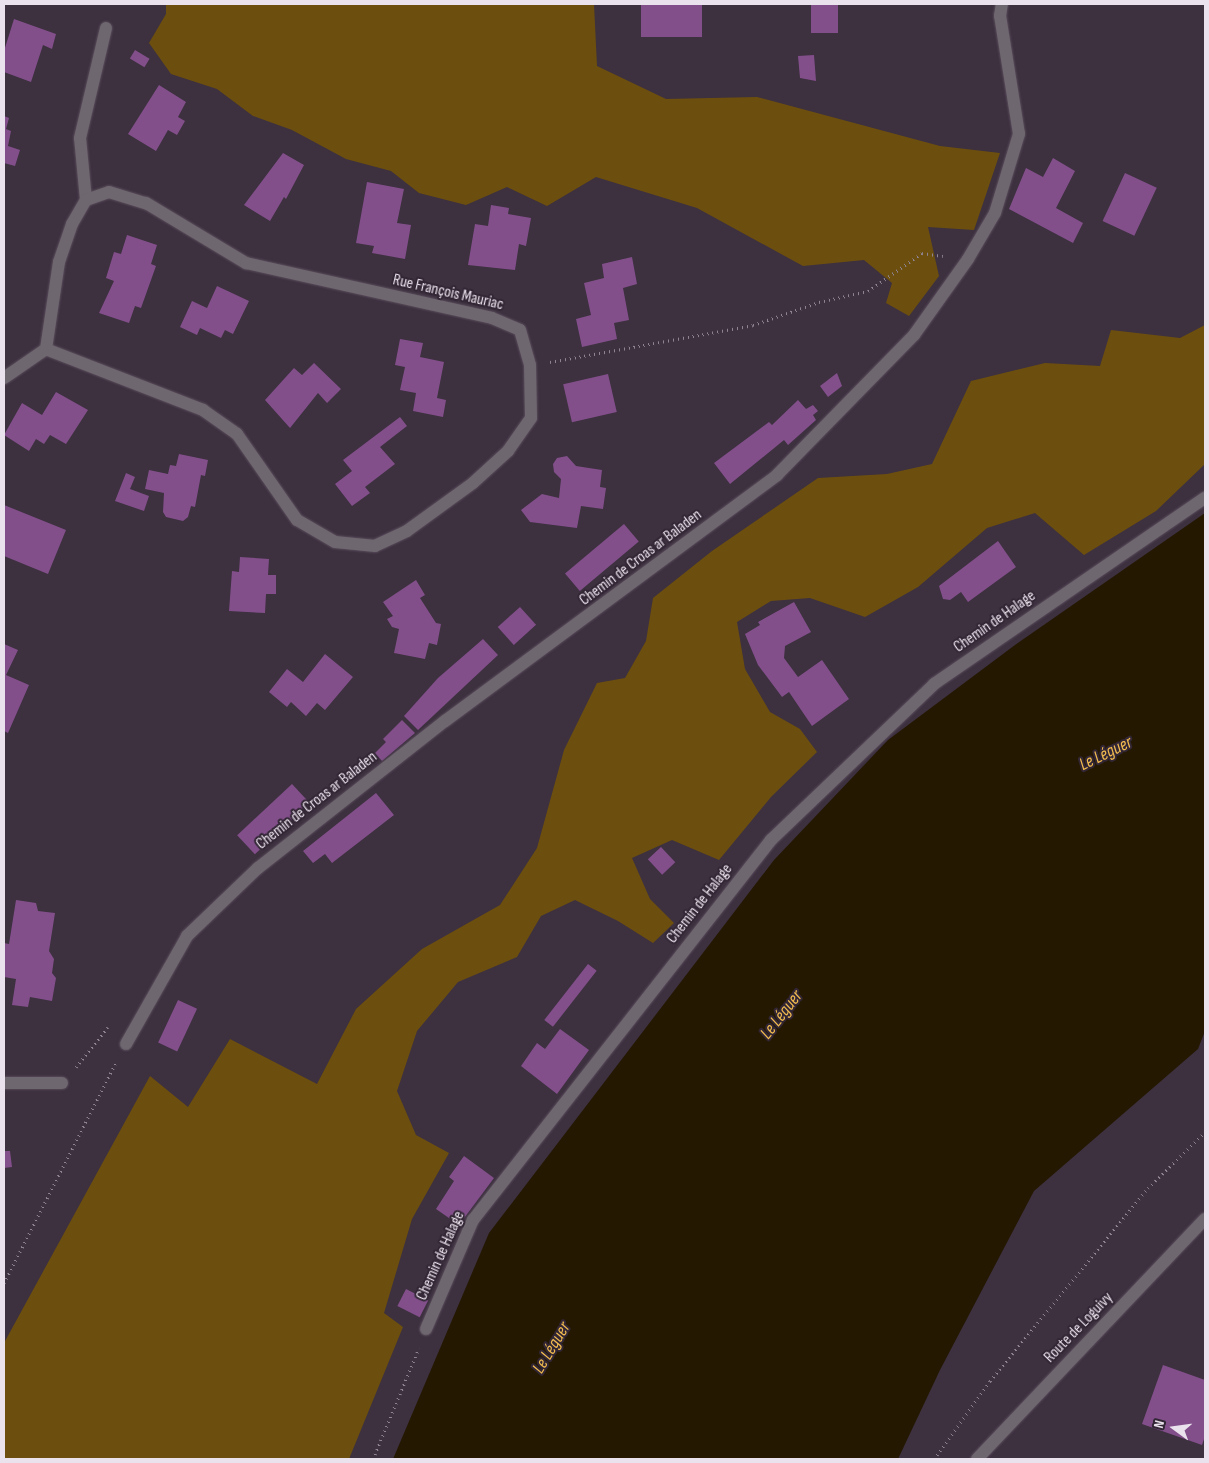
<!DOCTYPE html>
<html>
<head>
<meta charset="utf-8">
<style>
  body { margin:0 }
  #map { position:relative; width:1209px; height:1463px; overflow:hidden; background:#3d303f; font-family:"Sofia Sans Condensed",sans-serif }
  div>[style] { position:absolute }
  .green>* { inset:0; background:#6c4f0e }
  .water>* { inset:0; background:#241801 }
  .building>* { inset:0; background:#824f8b; transform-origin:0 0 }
  .path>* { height:3px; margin-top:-1.5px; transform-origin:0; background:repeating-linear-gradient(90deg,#8e8390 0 1px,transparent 0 5px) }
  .roads { filter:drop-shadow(0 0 1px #594c5b) drop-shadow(0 0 1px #594c5b) }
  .minor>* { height:12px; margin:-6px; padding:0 6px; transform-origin:6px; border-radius:6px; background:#6e676f }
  span { translate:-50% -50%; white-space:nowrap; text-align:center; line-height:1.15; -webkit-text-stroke:4px #322635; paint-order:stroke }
  .street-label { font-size:16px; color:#eae2ec }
  .water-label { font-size:18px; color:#f2bb4f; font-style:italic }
  .frame { position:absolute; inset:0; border:5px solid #eae2ec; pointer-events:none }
  .north { position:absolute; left:1149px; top:1403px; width:50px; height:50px; -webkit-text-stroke:4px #322635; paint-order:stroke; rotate:284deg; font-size:14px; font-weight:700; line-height:20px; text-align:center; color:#eae2ec }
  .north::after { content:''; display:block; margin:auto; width:18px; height:22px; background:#eae2ec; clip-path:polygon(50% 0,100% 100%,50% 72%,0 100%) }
</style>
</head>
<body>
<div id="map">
  <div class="green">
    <i style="clip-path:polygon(166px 4px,594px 4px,597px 66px,666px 99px,757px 97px,940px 146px,1000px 153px,974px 230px,928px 227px,939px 276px,909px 316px,886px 303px,892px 283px,864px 260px,803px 266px,697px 208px,596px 177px,547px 206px,507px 187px,466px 205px,419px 193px,391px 171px,346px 159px,292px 130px,253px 116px,217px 89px,171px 74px,149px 43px,166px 14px)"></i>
    <i style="clip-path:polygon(1205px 325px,1205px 464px,1156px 511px,1084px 555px,1035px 513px,987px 528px,918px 587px,865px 617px,810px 598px,771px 601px,737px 622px,745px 669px,770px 712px,800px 729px,817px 752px,771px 797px,719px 860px,672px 840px,632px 858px,650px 899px,674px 923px,653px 943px,618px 921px,575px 900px,541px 916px,517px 957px,458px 982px,417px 1031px,397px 1091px,416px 1135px,449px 1153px,412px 1219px,384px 1313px,403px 1327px,349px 1459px,4px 1459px,4px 1343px,150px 1076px,188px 1107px,230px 1039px,317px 1084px,356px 1009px,422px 949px,500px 905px,537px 848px,564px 750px,597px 683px,625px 678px,646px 641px,653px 598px,712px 551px,818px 478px,887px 474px,932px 464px,971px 381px,1045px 363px,1100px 366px,1111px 330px,1180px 338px)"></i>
  </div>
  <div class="water">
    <i style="clip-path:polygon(1205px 513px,1205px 1031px,1198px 1049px,1034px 1191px,940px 1370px,898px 1459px,393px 1459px,489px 1233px,774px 860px,888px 740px,1015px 645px)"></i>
  </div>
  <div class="building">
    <i style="left:641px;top:4px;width:61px;height:33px"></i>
    <i style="left:811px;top:4px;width:27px;height:29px"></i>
    <i style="clip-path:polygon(14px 19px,56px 34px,52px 49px,43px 45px,31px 82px,4px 72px,4px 51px)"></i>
    <i style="left:135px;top:50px;width:17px;height:10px;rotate:31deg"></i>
    <i style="clip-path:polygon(814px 55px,816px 81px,800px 78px,798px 56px)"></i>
    <i style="clip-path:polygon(159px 85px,186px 102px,178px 117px,185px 121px,177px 135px,168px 130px,156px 151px,128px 134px)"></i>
    <i style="clip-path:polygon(4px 116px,9px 118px,6px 129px,11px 131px,8px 146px,20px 150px,15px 166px,4px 163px)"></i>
    <i style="clip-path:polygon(283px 153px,304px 165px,286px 199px,284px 197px,270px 221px,244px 205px)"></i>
    <i style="clip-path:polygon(1053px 158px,1075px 171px,1056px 208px,1083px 223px,1073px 243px,1009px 209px,1026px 168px,1043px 177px)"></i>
    <i style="left:1125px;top:173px;width:35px;height:53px;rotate:25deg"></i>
    <i style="clip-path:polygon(367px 182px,404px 189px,397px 223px,411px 225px,405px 259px,372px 253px,374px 246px,356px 243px)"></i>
    <i style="clip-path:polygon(491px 205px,509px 208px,508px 214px,531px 218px,526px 246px,519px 244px,515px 270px,468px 265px,475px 224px,488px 226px)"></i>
    <i style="clip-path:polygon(127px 235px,157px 245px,151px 264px,156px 266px,141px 308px,135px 306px,129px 323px,99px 313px,114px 281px,106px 278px,114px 252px,121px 254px)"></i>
    <i style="clip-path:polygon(632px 257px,637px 284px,623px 288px,629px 320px,614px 323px,617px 339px,582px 347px,576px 319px,591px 315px,584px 283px,604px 278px,602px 264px)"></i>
    <i style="clip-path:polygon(217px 286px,249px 301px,233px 334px,225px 330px,221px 338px,200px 328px,197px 335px,180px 327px,192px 301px,207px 308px)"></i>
    <i style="clip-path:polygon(400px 339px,423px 343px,420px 357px,444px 362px,437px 398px,446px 400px,443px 417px,413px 411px,416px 393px,400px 390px,405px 367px,395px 365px)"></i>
    <i style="clip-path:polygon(314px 363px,341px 389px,327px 403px,318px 393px,290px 428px,265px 400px,294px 368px,302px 375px)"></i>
    <i style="clip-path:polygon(837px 373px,842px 386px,828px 397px,820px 386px)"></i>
    <i style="left:608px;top:374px;width:39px;height:46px;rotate:77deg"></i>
    <i style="clip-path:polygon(56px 392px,88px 410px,66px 444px,50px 435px,44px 444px,36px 439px,29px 451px,4px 435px,22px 403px,42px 415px)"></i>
    <i style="clip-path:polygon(798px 400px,806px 409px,813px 405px,818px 411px,813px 415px,816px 420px,788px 445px,784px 440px,730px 484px,714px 463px,769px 422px,772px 425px)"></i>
    <i style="clip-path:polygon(400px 417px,407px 426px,380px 447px,395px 464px,365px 487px,370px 493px,352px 506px,335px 484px,352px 471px,343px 460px)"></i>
    <i style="clip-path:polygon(179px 454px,208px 460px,205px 476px,201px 475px,195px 507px,191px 506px,188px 517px,183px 521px,166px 517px,163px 512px,164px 493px,145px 489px,149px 470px,168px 474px,170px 465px,176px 466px)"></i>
    <i style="clip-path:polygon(567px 456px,576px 466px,602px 470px,600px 487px,606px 488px,603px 509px,581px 506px,577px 528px,530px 522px,521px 510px,542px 494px,559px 498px,561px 479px,554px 472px,553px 464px,557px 458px)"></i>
    <i style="clip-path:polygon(126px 473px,135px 477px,130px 489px,149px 496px,144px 511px,115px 501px)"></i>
    <i style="clip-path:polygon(4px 505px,66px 530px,48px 574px,4px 556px)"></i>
    <i style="left:624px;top:524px;width:23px;height:77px;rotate:50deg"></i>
    <i style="clip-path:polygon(998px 541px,1016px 567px,968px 602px,961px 592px,950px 600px,943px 599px,939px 586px)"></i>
    <i style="clip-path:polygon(240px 557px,269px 559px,268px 575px,276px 575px,276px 594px,266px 594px,265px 613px,229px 611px,232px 571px,239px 572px)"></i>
    <i style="clip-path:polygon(416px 580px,425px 595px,420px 598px,436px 623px,441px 624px,437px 645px,429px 643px,425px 659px,394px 653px,399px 629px,392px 627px,387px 619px,393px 616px,383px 602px)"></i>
    <i style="clip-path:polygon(794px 602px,811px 632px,785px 646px,784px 658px,798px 677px,822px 660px,849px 699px,812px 726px,789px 692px,782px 697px,758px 665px,745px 634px,760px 625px,758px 622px)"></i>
    <i style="left:520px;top:607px;width:24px;height:30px;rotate:48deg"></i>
    <i style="clip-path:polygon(483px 639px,498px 655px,418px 730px,404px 716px,438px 678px)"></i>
    <i style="clip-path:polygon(4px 644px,18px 650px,6px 675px,29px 685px,8px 733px,4px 731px)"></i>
    <i style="clip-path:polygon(325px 654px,353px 677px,325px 710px,317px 703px,306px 716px,291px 702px,287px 707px,269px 692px,287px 669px,303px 682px)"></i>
    <i style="clip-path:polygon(402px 720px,415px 733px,382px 761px,375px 753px,386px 742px,383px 739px)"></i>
    <i style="left:292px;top:784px;width:26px;height:75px;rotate:47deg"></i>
    <i style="clip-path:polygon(376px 793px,394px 815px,332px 863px,325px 854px,313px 863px,303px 851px)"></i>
    <i style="left:661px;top:847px;width:21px;height:18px;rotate:47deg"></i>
    <i style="clip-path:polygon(16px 900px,36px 903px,38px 911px,55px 913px,49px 951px,54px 959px,52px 973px,56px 978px,52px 1001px,30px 997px,28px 1007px,12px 1005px,16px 979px,4px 977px,4px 943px,9px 944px)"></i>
    <i style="left:588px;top:964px;width:11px;height:71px;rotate:38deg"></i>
    <i style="left:178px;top:1000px;width:21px;height:47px;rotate:25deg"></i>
    <i style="clip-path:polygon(560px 1029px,589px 1050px,557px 1094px,521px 1066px,537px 1043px,545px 1049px)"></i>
    <i style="clip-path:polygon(4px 1151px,10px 1151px,12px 1167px,4px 1168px)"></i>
    <i style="clip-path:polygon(464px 1156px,494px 1178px,459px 1225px,436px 1209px,454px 1181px,449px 1177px)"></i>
    <i style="left:406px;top:1289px;width:25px;height:19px;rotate:27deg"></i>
    <i style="clip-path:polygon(1163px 1365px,1205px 1380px,1205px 1436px,1202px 1445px,1142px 1424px)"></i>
  </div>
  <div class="path">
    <i style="left:550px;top:362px;width:206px;rotate:-10.3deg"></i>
    <i style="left:753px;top:325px;width:70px;rotate:-19.2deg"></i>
    <i style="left:819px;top:302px;width:50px;rotate:-12.7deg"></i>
    <i style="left:868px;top:291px;width:66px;rotate:-35.1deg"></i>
    <i style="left:922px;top:253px;width:21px;rotate:8deg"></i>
    <i style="left:76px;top:1067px;width:51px;rotate:-51.3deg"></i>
    <i style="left:4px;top:1283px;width:248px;rotate:-63.1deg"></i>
    <i style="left:373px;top:1459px;width:120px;rotate:-67.5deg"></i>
    <i style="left:934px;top:1459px;width:96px;rotate:-54.3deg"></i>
    <i style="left:990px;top:1381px;width:249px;rotate:-50.7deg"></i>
    <i style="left:1148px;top:1188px;width:80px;rotate:-44.5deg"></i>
  </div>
  <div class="roads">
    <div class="minor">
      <i style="left:86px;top:200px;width:62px;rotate:-95.5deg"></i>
      <i style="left:80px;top:138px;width:113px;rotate:-76.7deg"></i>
      <i style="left:4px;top:378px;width:51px;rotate:-34.6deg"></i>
      <i style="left:46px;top:349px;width:88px;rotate:-81.5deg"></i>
      <i style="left:59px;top:262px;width:40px;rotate:-71.1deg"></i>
      <i style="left:72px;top:224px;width:28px;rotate:-60deg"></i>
      <i style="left:86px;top:200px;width:24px;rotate:-19deg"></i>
      <i style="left:109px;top:192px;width:39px;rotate:17deg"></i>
      <i style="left:146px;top:203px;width:117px;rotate:31deg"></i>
      <i style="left:246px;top:263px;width:252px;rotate:12.6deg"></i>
      <i style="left:492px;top:318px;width:30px;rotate:23deg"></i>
      <i style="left:520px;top:330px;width:36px;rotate:74deg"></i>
      <i style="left:530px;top:365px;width:53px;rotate:88.9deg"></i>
      <i style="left:531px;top:418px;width:40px;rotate:124.9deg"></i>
      <i style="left:508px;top:451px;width:47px;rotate:137.6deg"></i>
      <i style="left:473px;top:483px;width:82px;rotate:144deg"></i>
      <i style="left:407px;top:531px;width:35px;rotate:155deg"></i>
      <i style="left:375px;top:546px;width:40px;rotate:-174.3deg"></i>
      <i style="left:335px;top:542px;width:44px;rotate:-149.9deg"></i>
      <i style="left:297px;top:520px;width:105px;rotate:-124.9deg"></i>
      <i style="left:237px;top:434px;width:42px;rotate:-144.8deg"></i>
      <i style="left:203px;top:410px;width:168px;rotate:-158.8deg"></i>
      <i style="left:126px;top:1044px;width:124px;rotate:-60.5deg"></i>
      <i style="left:187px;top:936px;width:98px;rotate:-43.8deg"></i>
      <i style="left:258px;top:868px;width:238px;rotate:-38.2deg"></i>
      <i style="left:445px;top:721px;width:413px;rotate:-36.5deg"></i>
      <i style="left:777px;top:475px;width:196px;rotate:-45.6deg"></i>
      <i style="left:914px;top:335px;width:93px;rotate:-54.6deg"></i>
      <i style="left:968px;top:259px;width:53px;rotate:-59.6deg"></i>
      <i style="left:995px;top:213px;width:83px;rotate:-73.1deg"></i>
      <i style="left:1019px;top:134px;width:120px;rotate:-99.1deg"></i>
      <i style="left:1000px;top:16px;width:12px;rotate:-81deg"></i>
      <i style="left:4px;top:1083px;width:58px"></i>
      <i style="left:426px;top:1329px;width:119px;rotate:-66.7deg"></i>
      <i style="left:473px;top:1220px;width:483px;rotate:-51.9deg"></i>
      <i style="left:771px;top:840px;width:226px;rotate:-43.7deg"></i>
      <i style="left:934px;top:684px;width:329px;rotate:-34.5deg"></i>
      <i style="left:977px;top:1459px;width:331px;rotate:-46.5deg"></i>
    </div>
  </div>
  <div class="street-label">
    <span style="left:448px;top:293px;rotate:13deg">Rue François Mauriac</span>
    <span style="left:641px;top:558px;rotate:-37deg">Chemin de Croas ar Baladen</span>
    <span style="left:995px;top:622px;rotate:-35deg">Chemin de Halage</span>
    <span style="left:317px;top:801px;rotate:-38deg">Chemin de Croas ar Baladen</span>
    <span style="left:700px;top:904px;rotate:-52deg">Chemin de Halage</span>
    <span style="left:441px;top:1256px;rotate:-66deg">Chemin de Halage</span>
    <span style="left:1079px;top:1328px;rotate:-46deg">Route de Loguivy</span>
  </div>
  <div class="water-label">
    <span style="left:1106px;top:754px;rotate:-26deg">Le Léguer</span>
    <span style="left:782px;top:1015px;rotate:-52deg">Le Léguer</span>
    <span style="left:552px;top:1348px;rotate:-59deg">Le Léguer</span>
  </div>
  <div class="frame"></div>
  <div class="north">N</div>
</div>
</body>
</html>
